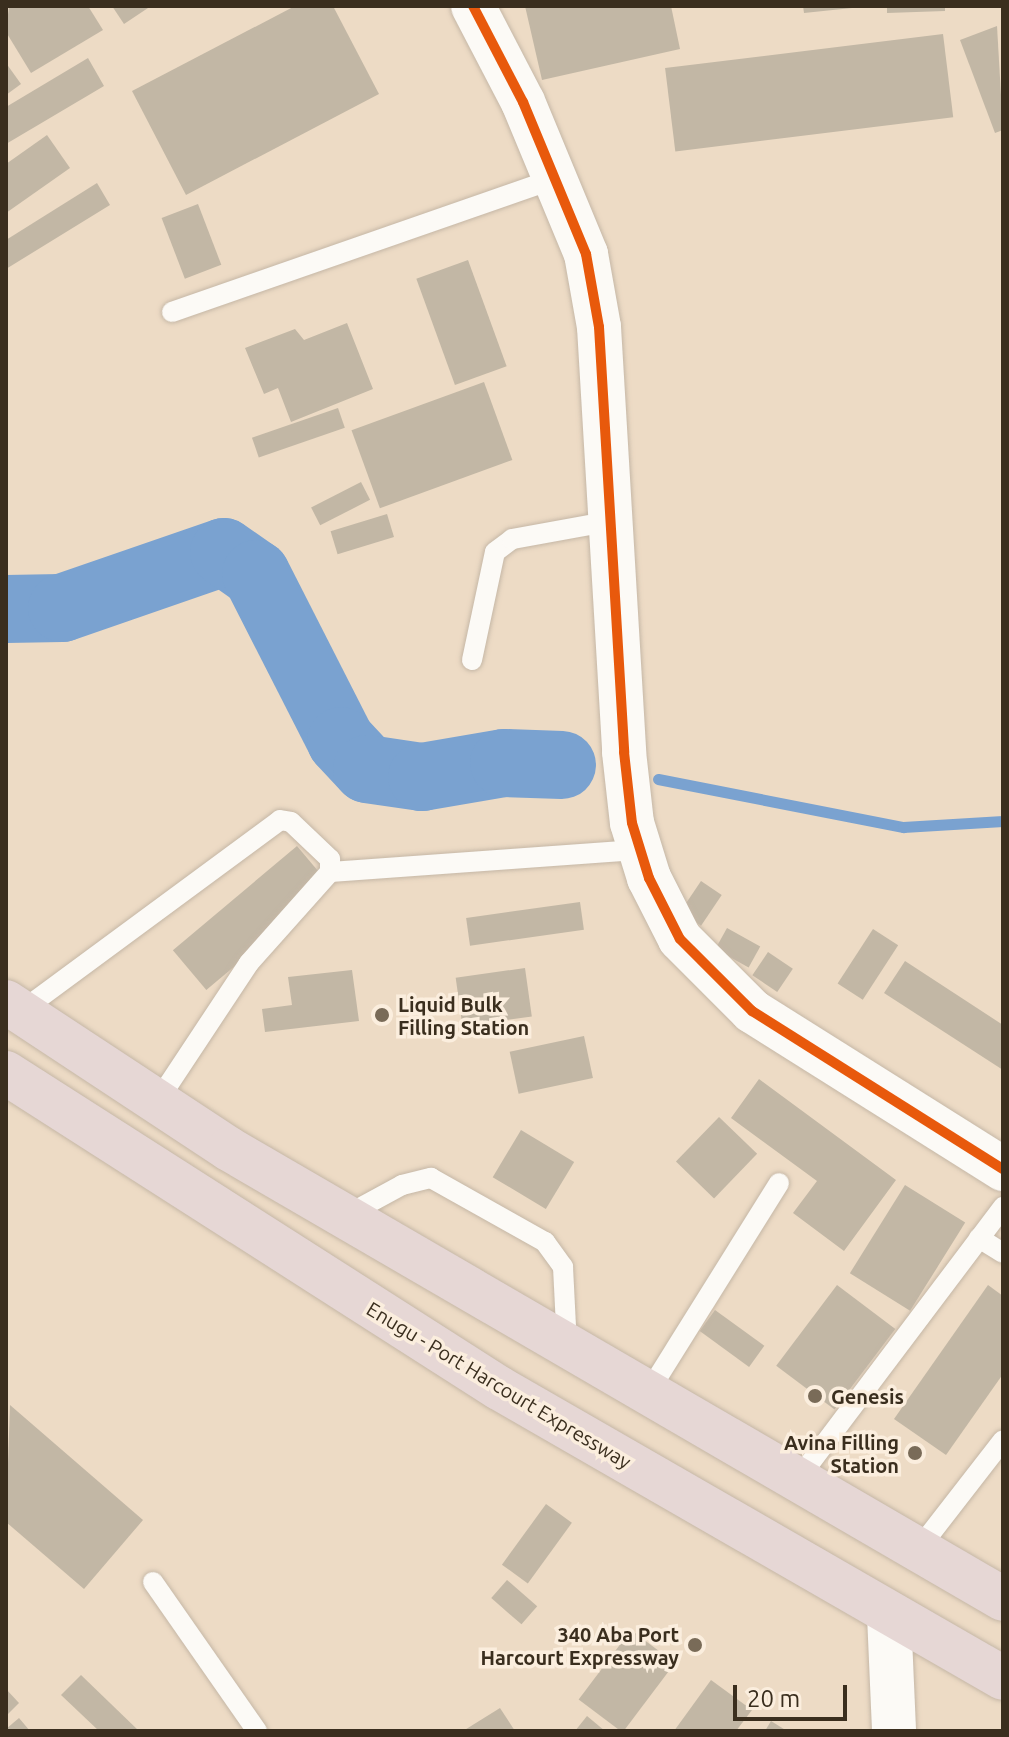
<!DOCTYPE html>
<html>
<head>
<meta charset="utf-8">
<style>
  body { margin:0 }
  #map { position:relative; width:1009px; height:1737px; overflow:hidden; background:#eddbc5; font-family:Ubuntu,sans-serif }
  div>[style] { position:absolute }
  .stream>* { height:11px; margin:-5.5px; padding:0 5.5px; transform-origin:5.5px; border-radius:5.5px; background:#7aa2d0 }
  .river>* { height:68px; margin:-34px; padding:0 34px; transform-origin:34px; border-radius:34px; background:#7aa2d0 }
  .building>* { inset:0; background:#c2b7a5; transform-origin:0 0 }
  .roads { filter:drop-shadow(0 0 2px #c5b7a6) drop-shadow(0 0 2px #c5b7a6) }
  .lane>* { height:20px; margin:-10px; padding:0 10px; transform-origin:10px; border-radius:10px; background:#fcfaf6 }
  .secondary>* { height:44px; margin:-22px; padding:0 22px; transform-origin:22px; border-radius:22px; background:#fcfaf6 }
  .highway>* { height:44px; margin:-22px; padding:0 22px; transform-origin:22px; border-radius:22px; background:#e6d7d5 }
  .cycleway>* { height:10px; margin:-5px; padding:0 5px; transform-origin:5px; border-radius:5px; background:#e8590c }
  .dots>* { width:22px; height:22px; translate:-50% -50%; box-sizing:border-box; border:4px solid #fbeede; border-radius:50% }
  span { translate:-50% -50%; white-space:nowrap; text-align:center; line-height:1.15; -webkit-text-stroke:7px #fbeede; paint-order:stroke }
  .poi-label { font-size:20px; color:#3a2e1e; font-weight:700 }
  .left { translate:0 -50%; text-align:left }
  .right { translate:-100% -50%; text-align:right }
  .street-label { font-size:20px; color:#3a2e1e }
  .frame { position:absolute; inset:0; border:8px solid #3a2e1e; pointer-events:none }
  .scale { position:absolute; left:733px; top:1685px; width:114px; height:36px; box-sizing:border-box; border:4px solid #3a2e1e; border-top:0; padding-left:10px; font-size:24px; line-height:28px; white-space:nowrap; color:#3a2e1e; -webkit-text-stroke:6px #fbeede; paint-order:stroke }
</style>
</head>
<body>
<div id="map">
  <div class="stream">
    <i style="left:658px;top:779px;width:250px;rotate:11.1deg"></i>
    <i style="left:903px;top:827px;width:100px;rotate:-3.4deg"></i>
  </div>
  <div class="river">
    <i style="left:6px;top:609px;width:56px;rotate:-1deg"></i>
    <i style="left:62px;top:608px;width:171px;rotate:-19.1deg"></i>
    <i style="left:224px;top:552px;width:39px;rotate:35deg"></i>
    <i style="left:256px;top:574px;width:187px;rotate:63deg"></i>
    <i style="left:341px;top:741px;width:38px;rotate:47deg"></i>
    <i style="left:367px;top:769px;width:56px;rotate:8.3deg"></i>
    <i style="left:422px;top:777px;width:83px;rotate:-9.7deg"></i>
    <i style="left:504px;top:763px;width:58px;rotate:2deg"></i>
  </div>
  <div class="building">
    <i style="clip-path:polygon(9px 6px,88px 6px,103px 30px,31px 73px,6px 32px)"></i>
    <i style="clip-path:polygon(112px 6px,151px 6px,124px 24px)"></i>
    <i style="clip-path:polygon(295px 6px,333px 6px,379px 94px,186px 195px,132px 91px)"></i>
    <i style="clip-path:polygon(525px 6px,671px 6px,680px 49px,542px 80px)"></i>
    <i style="clip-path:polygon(803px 6px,852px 6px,852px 8px,804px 13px)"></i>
    <i style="clip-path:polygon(887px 6px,945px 6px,945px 11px,887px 13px)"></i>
    <i style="clip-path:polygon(997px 26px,1003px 130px,995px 133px,960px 40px)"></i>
    <i style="left:943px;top:34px;width:84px;height:280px;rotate:83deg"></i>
    <i style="clip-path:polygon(88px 58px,104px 86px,6px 144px,6px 107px)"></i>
    <i style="clip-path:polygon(6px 63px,21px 84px,6px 95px)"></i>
    <i style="clip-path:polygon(47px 135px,70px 168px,6px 213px,6px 164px)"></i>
    <i style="clip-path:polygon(97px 183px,110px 205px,6px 269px,6px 240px)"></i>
    <i style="left:198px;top:204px;width:65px;height:39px;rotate:69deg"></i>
    <i style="left:468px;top:260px;width:113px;height:55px;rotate:70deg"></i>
    <i style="clip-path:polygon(347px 323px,373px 389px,291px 422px,278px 388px,264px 394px,245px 348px,295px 329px,304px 340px)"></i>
    <i style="left:484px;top:382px;width:83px;height:141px;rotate:70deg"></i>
    <i style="left:338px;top:408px;width:21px;height:91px;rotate:71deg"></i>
    <i style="left:361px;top:482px;width:20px;height:56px;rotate:63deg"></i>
    <i style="left:387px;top:514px;width:24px;height:59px;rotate:73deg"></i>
    <i style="left:297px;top:846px;width:52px;height:162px;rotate:50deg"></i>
    <i style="left:701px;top:881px;width:25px;height:37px;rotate:34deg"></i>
    <i style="left:580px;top:902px;width:28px;height:115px;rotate:82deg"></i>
    <i style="left:727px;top:928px;width:38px;height:24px;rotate:29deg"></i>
    <i style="left:873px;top:929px;width:30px;height:65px;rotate:33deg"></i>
    <i style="left:768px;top:952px;width:30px;height:28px;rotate:34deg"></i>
    <i style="clip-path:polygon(905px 961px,1003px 1025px,1003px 1070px,884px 993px)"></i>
    <i style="left:525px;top:968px;width:49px;height:70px;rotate:82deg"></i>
    <i style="clip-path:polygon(352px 970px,359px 1021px,265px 1032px,262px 1009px,292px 1005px,288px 977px)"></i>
    <i style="left:584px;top:1036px;width:43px;height:76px;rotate:78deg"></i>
    <i style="clip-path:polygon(759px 1079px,896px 1180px,844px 1251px,793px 1213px,817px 1181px,731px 1118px)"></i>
    <i style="left:719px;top:1117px;width:53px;height:62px;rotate:44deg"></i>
    <i style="left:521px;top:1130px;width:62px;height:55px;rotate:31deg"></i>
    <i style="left:905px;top:1185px;width:71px;height:104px;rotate:32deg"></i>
    <i style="left:837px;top:1285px;width:73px;height:101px;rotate:37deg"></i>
    <i style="clip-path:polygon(988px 1285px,1003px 1296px,1003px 1374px,946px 1455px,894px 1419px)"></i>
    <i style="left:715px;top:1310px;width:61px;height:26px;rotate:36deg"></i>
    <i style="clip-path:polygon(10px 1405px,143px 1520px,84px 1589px,6px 1522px)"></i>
    <i style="left:546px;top:1504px;width:32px;height:75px;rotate:36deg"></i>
    <i style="left:507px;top:1580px;width:40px;height:24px;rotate:41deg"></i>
    <i style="left:631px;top:1630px;width:55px;height:87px;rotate:37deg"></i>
    <i style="clip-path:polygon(81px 1675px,139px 1731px,99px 1731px,61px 1695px)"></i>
    <i style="clip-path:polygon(711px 1680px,752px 1710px,736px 1731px,674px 1731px)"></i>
    <i style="clip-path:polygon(6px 1689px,19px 1703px,6px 1716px)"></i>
    <i style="clip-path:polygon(500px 1708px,515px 1731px,463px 1731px)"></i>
    <i style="clip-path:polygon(587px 1716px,605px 1731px,575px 1731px)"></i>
    <i style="clip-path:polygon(19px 1718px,30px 1731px,6px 1731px,6px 1729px)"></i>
    <i style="clip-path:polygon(771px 1721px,787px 1731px,765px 1731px)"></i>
  </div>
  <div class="roads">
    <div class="lane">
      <i style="left:172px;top:312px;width:408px;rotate:-19.2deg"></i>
      <i style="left:472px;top:660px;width:110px;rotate:-78deg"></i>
      <i style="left:495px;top:552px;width:21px;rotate:-37deg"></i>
      <i style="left:512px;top:539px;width:96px;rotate:-10.3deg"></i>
      <i style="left:330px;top:872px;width:311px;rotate:-4.1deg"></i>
      <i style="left:20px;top:1012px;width:323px;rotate:-36.4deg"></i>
      <i style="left:280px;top:820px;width:11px;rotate:10deg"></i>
      <i style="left:291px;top:822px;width:54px;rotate:43.5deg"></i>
      <i style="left:330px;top:859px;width:13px;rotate:90deg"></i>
      <i style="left:330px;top:872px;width:122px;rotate:131.7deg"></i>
      <i style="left:249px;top:963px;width:167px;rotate:123.5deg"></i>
      <i style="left:345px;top:1216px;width:65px;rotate:-28.5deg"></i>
      <i style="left:402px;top:1185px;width:30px;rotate:-14deg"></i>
      <i style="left:431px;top:1178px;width:131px;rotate:29.3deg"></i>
      <i style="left:545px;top:1242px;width:31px;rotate:54deg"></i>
      <i style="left:563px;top:1267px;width:79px;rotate:87.1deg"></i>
      <i style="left:979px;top:1238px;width:28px;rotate:32deg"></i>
      <i style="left:646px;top:1396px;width:251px;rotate:-58deg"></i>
      <i style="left:798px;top:1479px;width:341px;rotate:-53deg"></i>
      <i style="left:917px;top:1551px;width:140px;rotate:-52.2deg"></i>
      <i style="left:153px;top:1582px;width:182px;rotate:55.1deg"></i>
    </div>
    <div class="secondary">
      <i style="left:473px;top:6px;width:108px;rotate:62.5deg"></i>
      <i style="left:523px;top:102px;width:165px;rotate:67.5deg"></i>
      <i style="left:586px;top:254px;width:74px;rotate:79.9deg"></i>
      <i style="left:599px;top:327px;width:426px;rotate:86.6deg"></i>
      <i style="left:624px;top:752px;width:71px;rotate:83.6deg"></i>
      <i style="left:632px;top:823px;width:58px;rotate:72.8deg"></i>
      <i style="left:649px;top:878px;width:68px;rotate:63.1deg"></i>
      <i style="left:680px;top:939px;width:102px;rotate:45deg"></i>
      <i style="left:752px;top:1011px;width:297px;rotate:32.2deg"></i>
      <i style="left:889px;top:1615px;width:116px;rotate:87.5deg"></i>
    </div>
    <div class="highway">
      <i style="left:6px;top:1002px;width:267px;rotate:33.4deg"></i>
      <i style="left:229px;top:1149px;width:895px;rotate:30.17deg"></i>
      <i style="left:6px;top:1073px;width:585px;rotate:32.58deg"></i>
      <i style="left:499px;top:1388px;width:581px;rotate:29.92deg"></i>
    </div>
  </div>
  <div class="cycleway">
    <i style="left:473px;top:6px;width:108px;rotate:62.5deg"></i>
    <i style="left:523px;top:102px;width:165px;rotate:67.5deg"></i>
    <i style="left:586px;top:254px;width:74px;rotate:79.9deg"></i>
    <i style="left:599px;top:327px;width:426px;rotate:86.6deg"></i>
    <i style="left:624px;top:752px;width:71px;rotate:83.6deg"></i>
    <i style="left:632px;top:823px;width:58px;rotate:72.8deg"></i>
    <i style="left:649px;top:878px;width:68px;rotate:63.1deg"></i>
    <i style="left:680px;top:939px;width:102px;rotate:45deg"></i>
    <i style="left:752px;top:1011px;width:297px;rotate:32.2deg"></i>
  </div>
  <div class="dots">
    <i style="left:382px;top:1015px;background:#796b58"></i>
    <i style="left:815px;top:1396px;background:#796b58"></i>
    <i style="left:915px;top:1453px;background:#796b58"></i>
    <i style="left:695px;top:1645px;background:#796b58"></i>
  </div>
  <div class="poi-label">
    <span class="left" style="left:398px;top:1016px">Liquid Bulk<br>Filling Station</span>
    <span class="left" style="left:831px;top:1396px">Genesis</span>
    <span class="right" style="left:899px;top:1454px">Avina Filling<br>Station</span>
    <span class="right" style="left:679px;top:1646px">340 Aba Port<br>Harcourt Expressway</span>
  </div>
  <div class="street-label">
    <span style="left:499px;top:1385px;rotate:31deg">Enugu - Port Harcourt Expressway</span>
  </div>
  <div class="frame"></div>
  <div class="scale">20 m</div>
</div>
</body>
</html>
